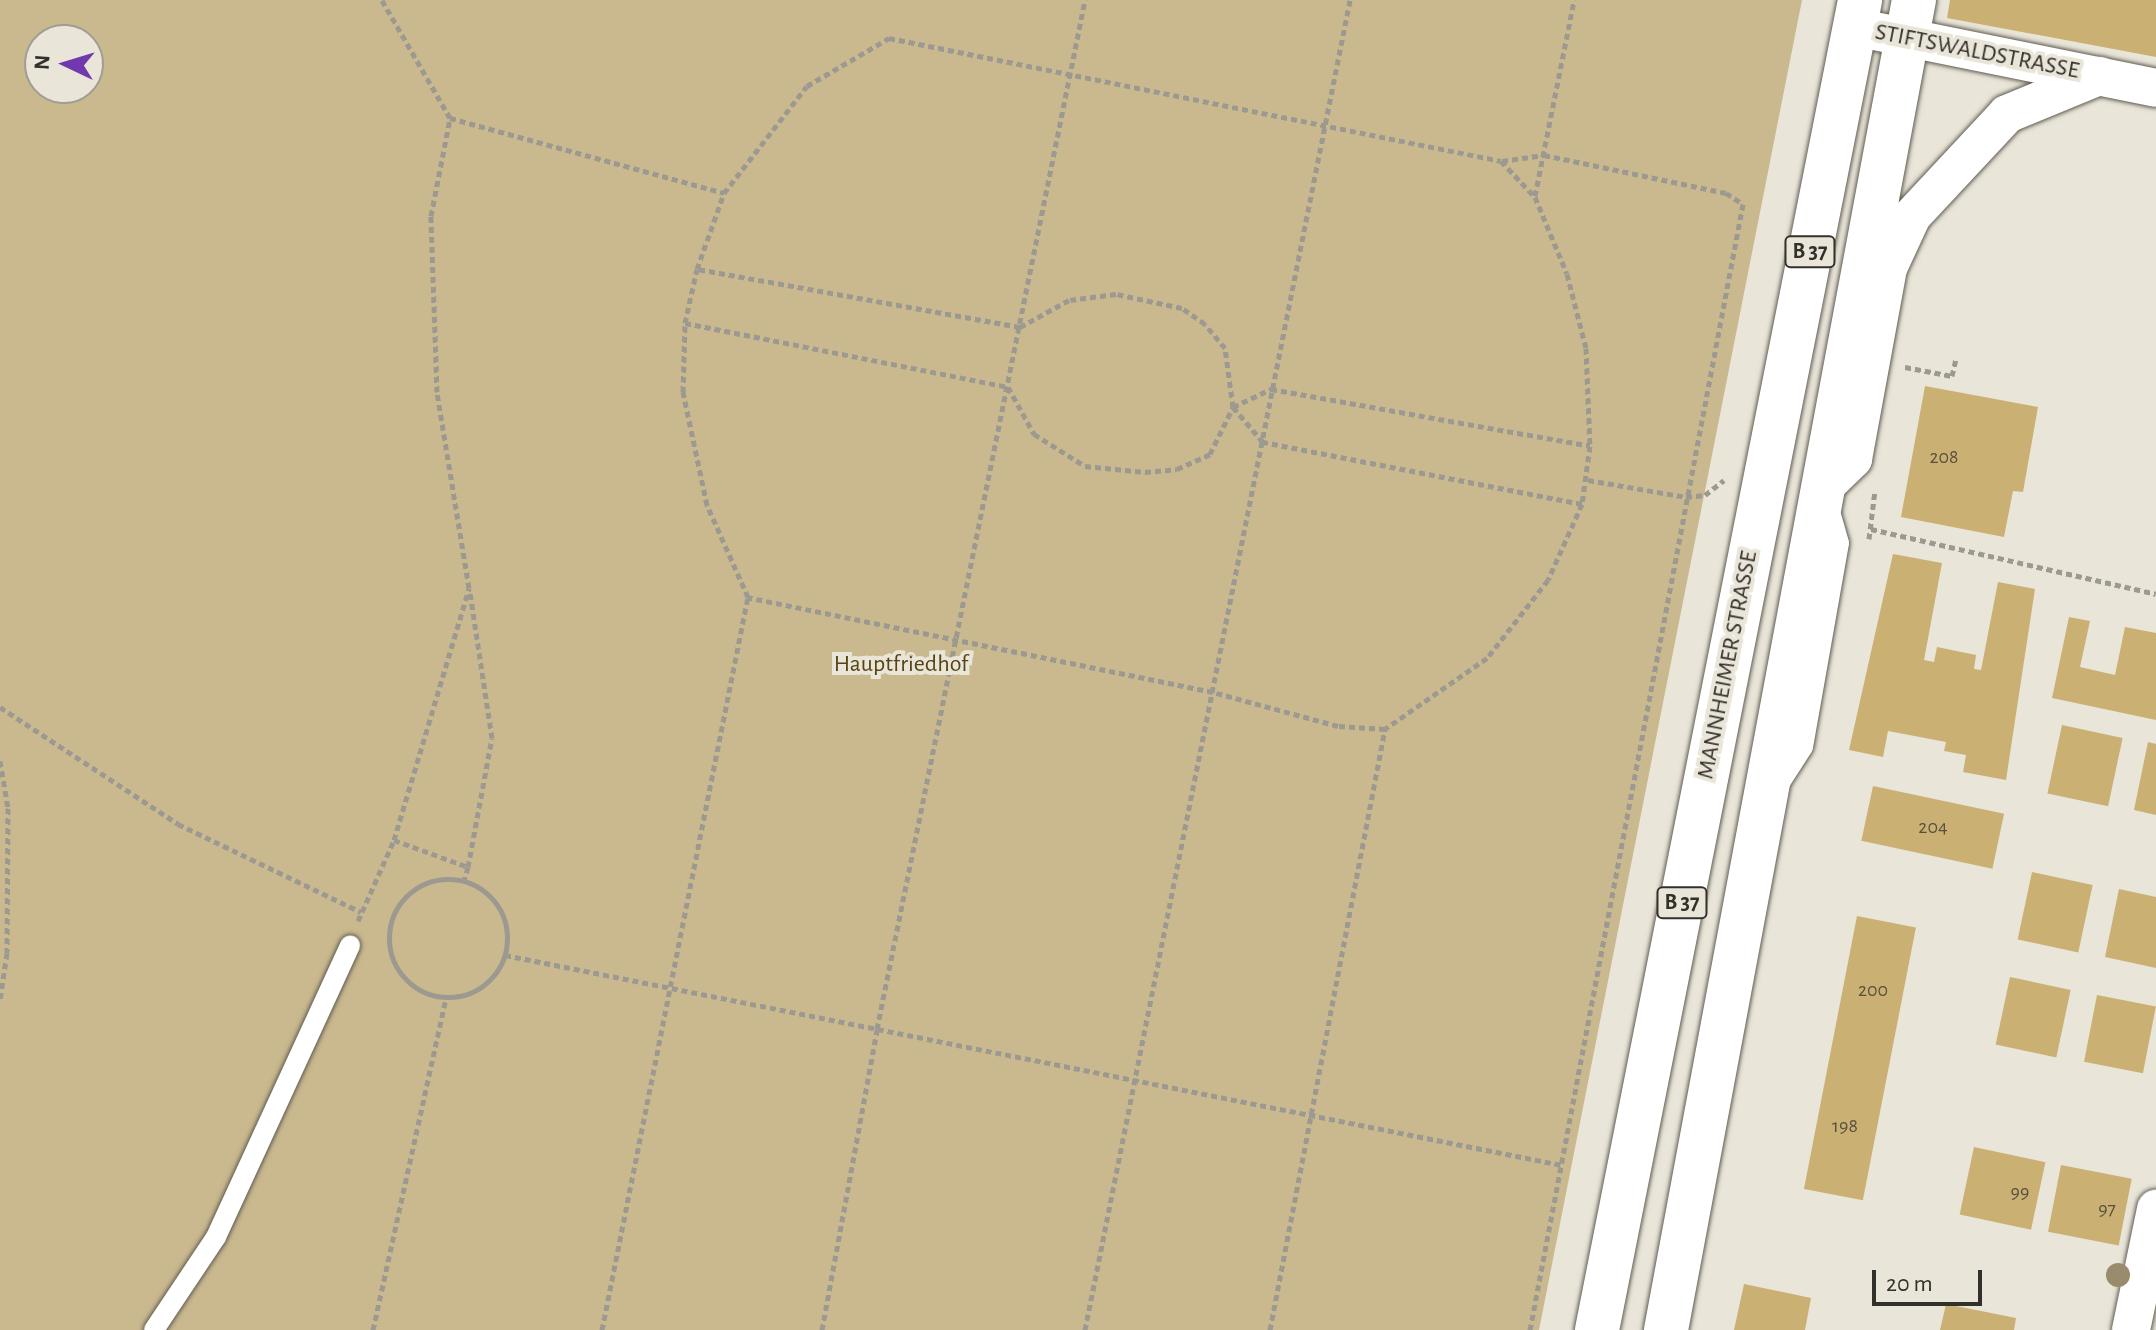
<!DOCTYPE html>
<html>
<head>
<meta charset="utf-8">
<style>
  body { margin:0 }
  #map { position:relative; width:2156px; height:1330px; overflow:hidden; background:#eae5d9; font-family:"Alegreya Sans",sans-serif }
  div>[style] { position:absolute }
  .green>* { inset:0; background:#cab98f }
  .building>* { inset:0; background:#cab173; transform-origin:0 0 }
  .path>* { height:5px; margin-top:-2.5px; transform-origin:0; background:repeating-linear-gradient(90deg,#9c9990 0 6px,transparent 0 10px) }
  .path>.ring { margin:-2.5px; padding:0; box-sizing:content-box; background:none; border:5px solid #9c9990; border-radius:50% }
  .roads { filter:drop-shadow(0 0 2px #605c52) drop-shadow(0 0 2px #605c52) }
  .lane>* { height:20px; margin:-10px; padding:0 10px; transform-origin:10px; border-radius:10px; background:#fff }
  .street>* { height:38px; margin:-19px; padding:0 19px; transform-origin:19px; border-radius:19px; background:#fff }
  .primary>* { height:44px; margin:-22px; padding:0 22px; transform-origin:22px; border-radius:22px; background:#fff }
  .trees>* { width:24px; height:24px; margin:-12px; border-radius:50%; background:#998c6c }
  span { translate:-50% -50%; white-space:nowrap; text-align:center; line-height:1.15; -webkit-text-stroke:8px #eae5d9; paint-order:stroke }
  .number-label { font-size:20px; color:#58503d }
  .number-label span { -webkit-text-stroke-width:0 }
  .shield-label span { padding:2px 6px; background:#eae5d9; border:2px solid; border-radius:6px; -webkit-text-stroke-width:0 }
  .shield-label { font-size:22px; color:#32302b; font-weight:700 }
  .street-label { font-size:24px; color:#32302b }
  .park-label { font-size:24px; color:#564413 }
  .north { position:absolute; left:24px; top:24px; width:80px; height:80px; box-sizing:border-box; background:#eae5d9; border:2px solid #a09d93; border-radius:50%; rotate:274deg; font-size:22px; font-weight:700; line-height:32px; text-align:center; color:#32302b }
  .north::after { content:''; display:block; margin:auto; width:28px; height:36px; background:#7238ae; clip-path:polygon(50% 0,100% 100%,50% 72%,0 100%) }
  .scale { position:absolute; left:1872px; top:1270px; width:110px; height:36px; box-sizing:border-box; border:4px solid #32302b; border-top:0; padding-left:10px; font-size:24px; line-height:28px; white-space:nowrap; color:#32302b; -webkit-text-stroke:6px #eae5d9; paint-order:stroke }
</style>
</head>
<body>
<div id="map">
  <div class="green">
    <i style="clip-path:polygon(evenodd,0 0,1802px 0,1539px 1330px,0 1330px,0 0,40px 40px,88px 40px,88px 88px,40px 88px,40px 40px)"></i>
  </div>
  <div class="building">
    <i style="clip-path:polygon(1950px 0,2156px 0,2156px 57px,1947px 18px)"></i>
    <i style="clip-path:polygon(1925px 386px,2038px 407px,2023px 492px,2013px 491px,2004px 537px,1901px 517px)"></i>
    <i style="clip-path:polygon(1893px 554px,1942px 563px,1924px 660px,1934px 662px,1937px 647px,1976px 655px,1974px 669px,1981px 670px,1998px 582px,2035px 589px,2006px 780px,1963px 772px,1966px 755px,1944px 751px,1946px 742px,1888px 731px,1883px 757px,1849px 750px)"></i>
    <i style="clip-path:polygon(2069px 617px,2090px 621px,2080px 667px,2115px 675px,2125px 627px,2156px 633px,2156px 720px,2052px 698px)"></i>
    <i style="left:2062px;top:725px;width:62px;height:70px;rotate:12deg"></i>
    <i style="clip-path:polygon(2148px 742px,2156px 744px,2156px 815px,2134px 810px)"></i>
    <i style="left:1873px;top:786px;width:134px;height:56px;rotate:12deg"></i>
    <i style="left:2032px;top:872px;width:62px;height:69px;rotate:12deg"></i>
    <i style="clip-path:polygon(2119px 889px,2156px 897px,2156px 968px,2105px 957px)"></i>
    <i style="left:1857px;top:916px;width:60px;height:278px;rotate:11deg"></i>
    <i style="left:2010px;top:977px;width:62px;height:69px;rotate:12deg"></i>
    <i style="left:2097px;top:995px;width:60px;height:68px;rotate:11deg"></i>
    <i style="left:1974px;top:1147px;width:73px;height:69px;rotate:12deg"></i>
    <i style="left:2061px;top:1165px;width:72px;height:68px;rotate:11deg"></i>
    <i style="clip-path:polygon(1744px 1284px,1811px 1298px,1805px 1330px,1734px 1330px)"></i>
    <i style="clip-path:polygon(1946px 1304px,2016px 1318px,2014px 1330px,1940px 1330px)"></i>
  </div>
  <div class="path">
    <i style="left:889px;top:38px;width:624px;rotate:11.36deg"></i>
    <i style="left:1501px;top:161px;width:50px;rotate:46.6deg"></i>
    <i style="left:1535px;top:197px;width:83px;rotate:67.4deg"></i>
    <i style="left:1567px;top:274px;width:76px;rotate:75.6deg"></i>
    <i style="left:1586px;top:348px;width:98px;rotate:87.7deg"></i>
    <i style="left:1590px;top:446px;width:59px;rotate:97.9deg"></i>
    <i style="left:1582px;top:504px;width:83px;rotate:114.1deg"></i>
    <i style="left:1548px;top:580px;width:99px;rotate:128deg"></i>
    <i style="left:1487px;top:658px;width:124px;rotate:145.2deg"></i>
    <i style="left:1385px;top:729px;width:47px;rotate:-176.3deg"></i>
    <i style="left:1338px;top:726px;width:130px;rotate:-164.8deg"></i>
    <i style="left:1213px;top:692px;width:475px;rotate:-168.5deg"></i>
    <i style="left:748px;top:597px;width:101px;rotate:-114deg"></i>
    <i style="left:707px;top:505px;width:116px;rotate:-102deg"></i>
    <i style="left:683px;top:392px;width:69px;rotate:-88.3deg"></i>
    <i style="left:685px;top:323px;width:55px;rotate:-77.5deg"></i>
    <i style="left:697px;top:269px;width:81px;rotate:-70.4deg"></i>
    <i style="left:724px;top:193px;width:135px;rotate:-52.2deg"></i>
    <i style="left:807px;top:86px;width:95px;rotate:-30.3deg"></i>
    <i style="left:450px;top:118px;width:284px;rotate:15.3deg"></i>
    <i style="left:1502px;top:161px;width:42px;rotate:-8.1deg"></i>
    <i style="left:1544px;top:155px;width:186px;rotate:11.8deg"></i>
    <i style="left:1726px;top:193px;width:20px;rotate:33deg"></i>
    <i style="left:1743px;top:204px;width:1146px;rotate:100.71deg"></i>
    <i style="left:1535px;top:196px;width:200px;rotate:-78.7deg"></i>
    <i style="left:685px;top:323px;width:329px;rotate:11.2deg"></i>
    <i style="left:1008px;top:387px;width:54px;rotate:61deg"></i>
    <i style="left:1034px;top:434px;width:60px;rotate:32.1deg"></i>
    <i style="left:1085px;top:466px;width:60px;rotate:5.7deg"></i>
    <i style="left:1145px;top:472px;width:32px;rotate:-5deg"></i>
    <i style="left:1177px;top:469px;width:36px;rotate:-24deg"></i>
    <i style="left:1210px;top:454px;width:52px;rotate:-63.9deg"></i>
    <i style="left:1233px;top:407px;width:60px;rotate:-97.7deg"></i>
    <i style="left:1225px;top:348px;width:31px;rotate:-130deg"></i>
    <i style="left:1205px;top:324px;width:28px;rotate:-145deg"></i>
    <i style="left:1182px;top:308px;width:67px;rotate:-168deg"></i>
    <i style="left:1116px;top:294px;width:47px;rotate:172.7deg"></i>
    <i style="left:1069px;top:300px;width:56px;rotate:151.1deg"></i>
    <i style="left:1020px;top:327px;width:328px;rotate:-169.8deg"></i>
    <i style="left:1905px;top:367px;width:48px;rotate:10.8deg"></i>
    <i style="left:1952px;top:376px;width:18px;rotate:-77deg"></i>
    <i style="left:1588px;top:480px;width:99px;rotate:9.8deg"></i>
    <i style="left:1686px;top:497px;width:19px;rotate:-6deg"></i>
    <i style="left:1705px;top:495px;width:24px;rotate:-38deg"></i>
    <i style="left:1582px;top:504px;width:325px;rotate:-169deg"></i>
    <i style="left:1263px;top:442px;width:46px;rotate:-130.6deg"></i>
    <i style="left:1233px;top:407px;width:42px;rotate:-25.3deg"></i>
    <i style="left:1271px;top:389px;width:324px;rotate:10.1deg"></i>
    <i style="left:1871px;top:529px;width:292px;rotate:12.8deg"></i>
    <i style="left:1869px;top:539px;width:49px;rotate:-83deg"></i>
    <i style="left:0;top:707px;width:213px;rotate:33.3deg"></i>
    <i style="left:178px;top:824px;width:203px;rotate:25.7deg"></i>
    <i style="left:0;top:761px;width:48px;rotate:80.3deg"></i>
    <i style="left:8px;top:808px;width:145px;rotate:90.4deg"></i>
    <i style="left:7px;top:953px;width:48px;rotate:98.5deg"></i>
    <i style="left:394px;top:840px;width:79px;rotate:20deg"></i>
    <i style="left:468px;top:867px;width:14px;rotate:107deg"></i>
    <i style="left:468px;top:867px;width:131px;rotate:-79.5deg"></i>
    <i style="left:492px;top:738px;width:148px;rotate:-98.6deg"></i>
    <i class="ring" style="left:389px;top:879px;width:113px;height:113px"></i>
    <i style="left:358px;top:921px;width:89px;rotate:-66deg"></i>
    <i style="left:394px;top:840px;width:263px;rotate:-73.4deg"></i>
    <i style="left:469px;top:588px;width:199px;rotate:-99.3deg"></i>
    <i style="left:437px;top:392px;width:176px;rotate:-92deg"></i>
    <i style="left:431px;top:216px;width:100px;rotate:-79deg"></i>
    <i style="left:450px;top:118px;width:136px;rotate:-120deg"></i>
    <i style="left:505px;top:955px;width:1078px;rotate:11.24deg"></i>
    <i style="left:373px;top:1330px;width:341px;rotate:-77.6deg"></i>
    <i style="left:602px;top:1330px;width:747px;rotate:-78.74deg"></i>
    <i style="left:822px;top:1330px;width:306px;rotate:-79.6deg"></i>
    <i style="left:877px;top:1029px;width:1050px;rotate:-78.57deg"></i>
    <i style="left:1085px;top:1330px;width:1356px;rotate:-78.73deg"></i>
    <i style="left:1270px;top:1330px;width:612px;rotate:-79.17deg"></i>
  </div>
  <div class="roads">
    <div class="lane">
      <i style="left:1781px;top:781px;width:40px;rotate:-57.1deg"></i>
      <i style="left:1803px;top:747px;width:207px;rotate:-80deg"></i>
      <i style="left:1839px;top:543px;width:32px;rotate:-106deg"></i>
      <i style="left:154px;top:1330px;width:112px;rotate:-56.3deg"></i>
      <i style="left:216px;top:1237px;width:321px;rotate:-65.3deg"></i>
    </div>
    <div class="street">
      <i style="left:1854px;top:27px;width:308px;rotate:11.4deg"></i>
      <i style="left:1823px;top:488px;width:42px;rotate:-44deg"></i>
      <i style="left:1853px;top:459px;width:194px;rotate:-79.6deg"></i>
      <i style="left:1888px;top:268px;width:57px;rotate:-65.2deg"></i>
      <i style="left:1912px;top:216px;width:139px;rotate:-47deg"></i>
      <i style="left:2007px;top:114px;width:100px;rotate:-22.4deg"></i>
      <i style="left:2131px;top:1330px;width:124px;rotate:-78.3deg"></i>
    </div>
    <div class="primary">
      <i style="left:1597px;top:1330px;width:1356px;rotate:-78.81deg"></i>
      <i style="left:1666px;top:1330px;width:1353px;rotate:-79.44deg"></i>
    </div>
  </div>
  <div class="trees">
    <i style="left:2118px;top:1275px"></i>
  </div>
  <div class="number-label">
    <span style="left:1944px;top:457px">208</span>
    <span style="left:1933px;top:827px">204</span>
    <span style="left:1873px;top:990px">200</span>
    <span style="left:1845px;top:1126px">198</span>
    <span style="left:2020px;top:1192px">99</span>
    <span style="left:2107px;top:1209px">97</span>
  </div>
  <div class="shield-label">
    <span style="left:1810px;top:252px">B 37</span>
    <span style="left:1682px;top:903px">B 37</span>
  </div>
  <div class="street-label">
    <span style="left:1977px;top:52px;rotate:11deg">STIFTSWALDSTRASSE</span>
    <span style="left:1728px;top:665px;rotate:-79deg">MANNHEIMER STRASSE</span>
  </div>
  <div class="park-label">
    <span style="left:901px;top:665px">Hauptfriedhof</span>
  </div>
  <div class="north">N</div>
  <div class="scale">20 m</div>
</div>
</body>
</html>
